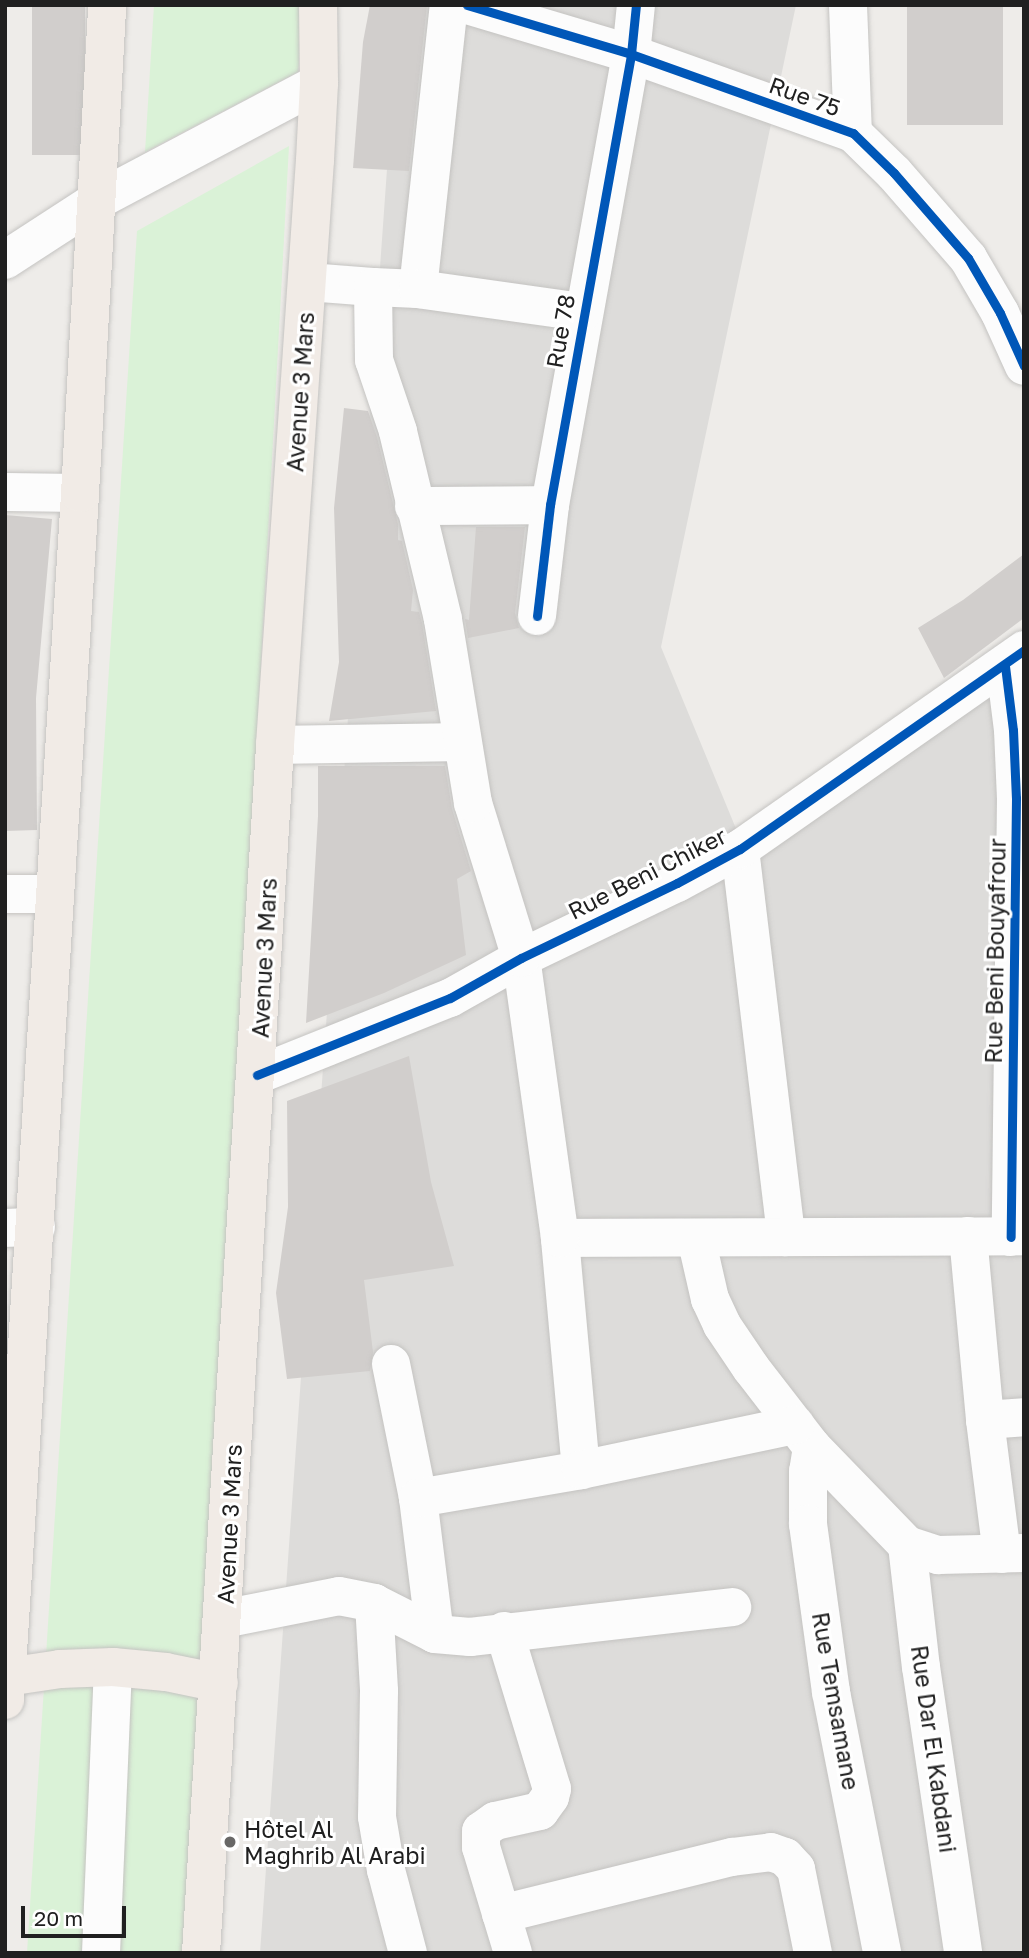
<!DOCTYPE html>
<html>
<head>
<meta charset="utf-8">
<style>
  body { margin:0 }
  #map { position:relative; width:1029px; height:1958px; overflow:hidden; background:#eeece9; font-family:"Golos Text",sans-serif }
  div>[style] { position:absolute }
  .residential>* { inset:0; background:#dddcda }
  .park>* { inset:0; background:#daf2d7 }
  .building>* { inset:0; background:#d1cecc; transform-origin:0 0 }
  .roads { filter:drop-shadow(0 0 2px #c4c3c1) drop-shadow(0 0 2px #c4c3c1) }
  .minor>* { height:38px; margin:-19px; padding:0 19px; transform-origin:19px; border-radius:19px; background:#fcfcfc }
  .major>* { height:38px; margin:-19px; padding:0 19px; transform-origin:19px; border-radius:19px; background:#f1ebe6 }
  .cycleway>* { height:9px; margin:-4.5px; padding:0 4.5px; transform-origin:4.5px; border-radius:4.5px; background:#0057b8 }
  .dots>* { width:19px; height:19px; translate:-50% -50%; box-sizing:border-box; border:4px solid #fff; border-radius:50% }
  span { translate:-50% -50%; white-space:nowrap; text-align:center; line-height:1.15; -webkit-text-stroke:6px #fff; paint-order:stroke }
  .street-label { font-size:23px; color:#202020 }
  .poi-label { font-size:23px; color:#202020 }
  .left { translate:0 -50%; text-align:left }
  .frame { position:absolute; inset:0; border:7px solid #202020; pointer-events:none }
  .scale { position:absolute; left:21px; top:1906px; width:105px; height:32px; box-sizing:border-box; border:4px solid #202020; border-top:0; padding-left:9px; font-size:21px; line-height:24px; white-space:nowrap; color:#202020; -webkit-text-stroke:5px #fff; paint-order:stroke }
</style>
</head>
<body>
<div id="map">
  <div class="residential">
    <i style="clip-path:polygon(393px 5px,796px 5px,661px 647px,744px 848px,1024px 628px,1024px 1953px,260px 1953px,390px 127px)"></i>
  </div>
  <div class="park">
    <i style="clip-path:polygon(154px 5px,305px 5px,298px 72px,145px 152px)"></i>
    <i style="clip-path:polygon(289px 146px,191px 1953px,27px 1953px,137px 231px)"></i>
  </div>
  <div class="building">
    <i style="left:32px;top:5px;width:53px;height:150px"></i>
    <i style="clip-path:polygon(370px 5px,427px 5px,409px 171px,353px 168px,363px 42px)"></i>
    <i style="left:907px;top:5px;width:96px;height:120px"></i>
    <i style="clip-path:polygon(344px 408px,368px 411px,377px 437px,398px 524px,398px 540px,402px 541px,413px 590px,411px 611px,419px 612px,422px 623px,436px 711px,329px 721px,339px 662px,334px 508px)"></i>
    <i style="clip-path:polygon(5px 515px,52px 519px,36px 698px,37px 830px,5px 831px)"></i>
    <i style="clip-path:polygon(476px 527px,525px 527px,515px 613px,519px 628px,468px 638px,465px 619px,469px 620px)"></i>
    <i style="clip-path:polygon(1024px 554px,1024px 618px,944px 678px,918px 628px,963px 600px)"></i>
    <i style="clip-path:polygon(318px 766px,445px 766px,452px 809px,471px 871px,457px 879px,466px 955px,384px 993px,306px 1023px,318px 816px)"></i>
    <i style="clip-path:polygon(409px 1056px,431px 1182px,454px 1266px,364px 1280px,373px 1352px,370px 1371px,287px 1379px,276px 1293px,288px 1207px,287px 1101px)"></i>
  </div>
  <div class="roads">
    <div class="minor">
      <i style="left:467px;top:5px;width:171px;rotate:16.6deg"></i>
      <i style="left:631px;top:54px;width:236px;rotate:19.6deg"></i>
      <i style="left:853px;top:133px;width:57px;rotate:44.3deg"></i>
      <i style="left:894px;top:173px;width:113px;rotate:49deg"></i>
      <i style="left:968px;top:258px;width:64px;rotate:59.8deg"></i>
      <i style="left:1000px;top:313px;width:58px;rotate:65.6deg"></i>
      <i style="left:848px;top:5px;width:128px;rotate:87.8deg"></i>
      <i style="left:5px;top:260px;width:108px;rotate:-33deg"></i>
      <i style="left:96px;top:201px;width:252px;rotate:-27.9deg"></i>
      <i style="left:308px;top:282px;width:65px;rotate:4.4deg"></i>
      <i style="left:418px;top:289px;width:286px;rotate:-83.8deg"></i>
      <i style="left:5px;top:492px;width:75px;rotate:0.8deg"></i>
      <i style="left:414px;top:506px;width:136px;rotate:-0.4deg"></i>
      <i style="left:537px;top:616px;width:112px;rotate:-83.3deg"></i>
      <i style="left:550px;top:505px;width:458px;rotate:-79.8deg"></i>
      <i style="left:631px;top:54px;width:49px;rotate:-84.2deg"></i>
      <i style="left:1005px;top:666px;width:64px;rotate:82.9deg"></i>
      <i style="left:1013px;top:730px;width:68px;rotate:87.5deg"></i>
      <i style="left:1016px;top:798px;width:439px;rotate:90.7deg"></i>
      <i style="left:275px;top:745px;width:187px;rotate:-0.9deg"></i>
      <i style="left:740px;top:849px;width:391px;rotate:83.2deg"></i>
      <i style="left:5px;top:894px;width:50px"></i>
      <i style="left:257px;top:1075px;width:208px;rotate:-21.8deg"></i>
      <i style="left:450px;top:998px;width:81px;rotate:-29.4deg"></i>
      <i style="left:521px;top:958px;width:173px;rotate:-25.7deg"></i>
      <i style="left:677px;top:883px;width:72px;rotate:-28.4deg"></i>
      <i style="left:740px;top:849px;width:347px;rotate:-35deg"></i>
      <i style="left:5px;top:1228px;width:31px;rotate:-2deg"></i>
      <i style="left:968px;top:1236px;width:185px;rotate:84.7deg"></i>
      <i style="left:985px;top:1420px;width:135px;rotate:82.8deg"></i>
      <i style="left:560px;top:1238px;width:464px;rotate:-0.2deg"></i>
      <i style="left:696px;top:1238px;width:63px;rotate:77.1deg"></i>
      <i style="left:710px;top:1299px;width:29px;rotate:65deg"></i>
      <i style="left:722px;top:1325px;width:52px;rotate:56deg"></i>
      <i style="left:751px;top:1368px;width:100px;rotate:52.3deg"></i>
      <i style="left:812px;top:1447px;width:136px;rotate:45.9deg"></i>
      <i style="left:907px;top:1545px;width:33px;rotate:18deg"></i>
      <i style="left:938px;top:1555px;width:86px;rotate:-1.3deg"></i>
      <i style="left:391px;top:1364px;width:137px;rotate:78.6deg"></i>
      <i style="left:418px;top:1498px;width:137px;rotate:82.9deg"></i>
      <i style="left:985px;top:1420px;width:39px;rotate:-4deg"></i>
      <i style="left:812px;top:1447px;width:24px;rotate:99deg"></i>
      <i style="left:808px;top:1471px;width:53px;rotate:90deg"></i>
      <i style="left:808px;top:1524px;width:170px;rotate:82.2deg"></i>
      <i style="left:831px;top:1692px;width:266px;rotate:78.9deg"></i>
      <i style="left:581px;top:1470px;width:233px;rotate:-95.2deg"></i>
      <i style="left:560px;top:1238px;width:283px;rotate:-97.9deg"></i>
      <i style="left:521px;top:958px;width:162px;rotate:-107.2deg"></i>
      <i style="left:473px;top:803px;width:186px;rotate:-99.3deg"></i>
      <i style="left:443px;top:619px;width:193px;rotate:-103.5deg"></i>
      <i style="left:398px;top:431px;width:75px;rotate:-108.7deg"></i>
      <i style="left:374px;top:360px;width:73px;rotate:-90.8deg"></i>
      <i style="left:373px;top:287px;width:45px;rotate:2.5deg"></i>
      <i style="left:418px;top:289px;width:166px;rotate:8deg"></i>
      <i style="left:418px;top:1498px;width:165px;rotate:-9.7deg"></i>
      <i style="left:581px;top:1470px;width:219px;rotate:-11.9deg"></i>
      <i style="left:907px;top:1545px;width:123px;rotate:83.5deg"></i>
      <i style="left:921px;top:1667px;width:289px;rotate:81.6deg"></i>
      <i style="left:374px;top:1603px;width:88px;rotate:86.7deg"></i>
      <i style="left:379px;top:1691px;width:126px;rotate:90.9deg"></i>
      <i style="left:377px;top:1817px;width:54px;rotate:80.4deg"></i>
      <i style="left:386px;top:1870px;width:86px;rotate:75.2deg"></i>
      <i style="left:223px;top:1619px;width:118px;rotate:-11.2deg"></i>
      <i style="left:339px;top:1596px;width:36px;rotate:11deg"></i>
      <i style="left:374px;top:1603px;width:68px;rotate:26.9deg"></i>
      <i style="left:435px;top:1634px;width:35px;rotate:5deg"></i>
      <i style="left:470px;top:1637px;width:264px;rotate:-6.5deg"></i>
      <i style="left:504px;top:1631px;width:165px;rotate:73.1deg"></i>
      <i style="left:552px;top:1789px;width:8px;rotate:104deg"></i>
      <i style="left:550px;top:1797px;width:17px;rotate:126deg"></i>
      <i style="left:540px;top:1811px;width:46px;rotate:167.5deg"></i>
      <i style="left:495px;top:1821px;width:17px;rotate:144deg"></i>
      <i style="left:481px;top:1831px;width:16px;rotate:90deg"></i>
      <i style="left:481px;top:1847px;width:111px;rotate:73.2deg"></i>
      <i style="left:501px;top:1914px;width:238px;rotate:-13.9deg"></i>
      <i style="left:732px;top:1857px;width:39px;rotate:-7deg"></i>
      <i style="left:771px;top:1852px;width:15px;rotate:20deg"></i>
      <i style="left:785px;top:1857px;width:16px;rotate:47deg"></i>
      <i style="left:796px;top:1869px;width:86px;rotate:78.6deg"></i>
      <i style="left:101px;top:1953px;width:286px;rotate:-87.6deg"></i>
    </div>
    <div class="major">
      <i style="left:7px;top:1677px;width:54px;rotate:-8.6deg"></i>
      <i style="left:60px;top:1669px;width:53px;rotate:-2.2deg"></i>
      <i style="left:113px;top:1667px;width:53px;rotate:5.4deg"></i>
      <i style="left:166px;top:1672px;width:54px;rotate:11.7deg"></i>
      <i style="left:5px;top:1700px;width:1209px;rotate:-86.44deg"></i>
      <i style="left:80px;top:493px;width:489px;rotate:-86.8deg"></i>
      <i style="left:201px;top:1953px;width:1210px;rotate:-86.49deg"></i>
      <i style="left:275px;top:745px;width:586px;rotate:-86.09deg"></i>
      <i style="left:315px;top:160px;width:77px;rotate:-87deg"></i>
      <i style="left:319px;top:83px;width:78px;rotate:-90.7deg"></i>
    </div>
  </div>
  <div class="cycleway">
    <i style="left:467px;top:5px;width:171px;rotate:16.6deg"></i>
    <i style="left:631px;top:54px;width:236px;rotate:19.6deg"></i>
    <i style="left:853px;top:133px;width:57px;rotate:44.3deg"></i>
    <i style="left:894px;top:173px;width:113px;rotate:49deg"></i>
    <i style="left:968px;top:258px;width:64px;rotate:59.8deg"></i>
    <i style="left:1000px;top:313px;width:58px;rotate:65.6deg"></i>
    <i style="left:537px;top:616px;width:112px;rotate:-83.3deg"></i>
    <i style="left:550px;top:505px;width:458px;rotate:-79.8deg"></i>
    <i style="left:631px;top:54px;width:49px;rotate:-84.2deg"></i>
    <i style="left:1005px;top:666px;width:64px;rotate:82.9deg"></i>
    <i style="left:1013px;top:730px;width:68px;rotate:87.5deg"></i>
    <i style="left:1016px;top:798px;width:439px;rotate:90.7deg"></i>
    <i style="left:257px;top:1075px;width:208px;rotate:-21.8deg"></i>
    <i style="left:450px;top:998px;width:81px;rotate:-29.4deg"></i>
    <i style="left:521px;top:958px;width:173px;rotate:-25.7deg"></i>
    <i style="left:677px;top:883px;width:72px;rotate:-28.4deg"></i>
    <i style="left:740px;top:849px;width:347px;rotate:-35deg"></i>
  </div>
  <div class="dots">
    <i style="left:230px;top:1842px;background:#686766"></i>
  </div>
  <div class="street-label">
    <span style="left:805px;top:96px;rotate:20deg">Rue 75</span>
    <span style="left:560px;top:331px;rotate:-80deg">Rue 78</span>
    <span style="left:300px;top:392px;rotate:-86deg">Avenue 3 Mars</span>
    <span style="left:647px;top:873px;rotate:-27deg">Rue Beni Chiker</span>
    <span style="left:995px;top:951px;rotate:-89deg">Rue Beni Bouyafrour</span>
    <span style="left:264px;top:958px;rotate:-87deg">Avenue 3 Mars</span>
    <span style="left:229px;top:1524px;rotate:-87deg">Avenue 3 Mars</span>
    <span style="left:836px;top:1701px;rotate:80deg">Rue Temsamane</span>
    <span style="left:934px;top:1749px;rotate:82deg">Rue Dar El Kabdani</span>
  </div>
  <div class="poi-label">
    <span class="left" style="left:244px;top:1842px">Hôtel Al<br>Maghrib Al Arabi</span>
  </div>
  <div class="frame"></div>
  <div class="scale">20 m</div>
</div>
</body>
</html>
